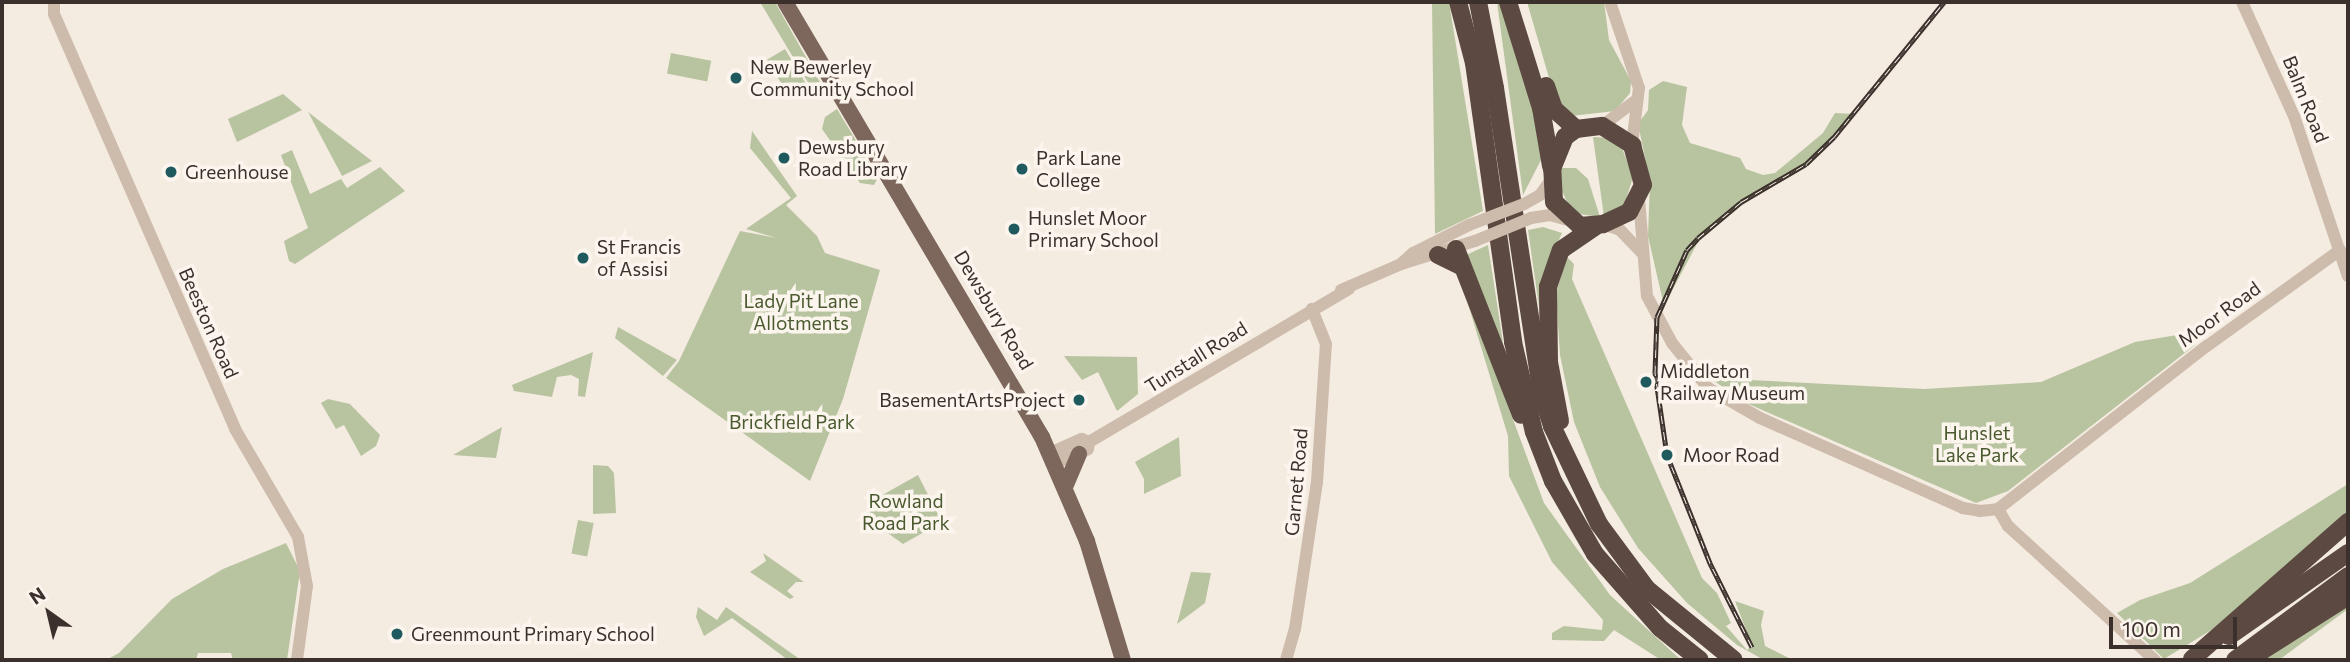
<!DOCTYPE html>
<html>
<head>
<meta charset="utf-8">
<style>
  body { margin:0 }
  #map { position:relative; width:2350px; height:662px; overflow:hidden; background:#f4ebe1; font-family:Commissioner,sans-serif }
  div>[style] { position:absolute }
  .green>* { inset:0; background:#b8c4a0; transform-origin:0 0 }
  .minor>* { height:12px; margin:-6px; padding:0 6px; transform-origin:6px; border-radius:6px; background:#cdbbac }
  .major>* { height:16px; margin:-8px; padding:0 8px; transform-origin:8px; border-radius:8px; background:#7d675c }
  .highway>* { height:18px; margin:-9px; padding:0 9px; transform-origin:9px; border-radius:9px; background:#5c4a42 }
  .rail>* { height:5px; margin-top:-2.5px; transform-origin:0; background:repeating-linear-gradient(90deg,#fbf5ee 0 8px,#3b302b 0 16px); box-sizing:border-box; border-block:2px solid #3b302b }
  .minor-bridge>* { height:12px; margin:-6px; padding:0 6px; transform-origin:6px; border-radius:6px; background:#cdbbac }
  .dots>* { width:19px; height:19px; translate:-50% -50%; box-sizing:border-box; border:4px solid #fbf5ee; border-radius:50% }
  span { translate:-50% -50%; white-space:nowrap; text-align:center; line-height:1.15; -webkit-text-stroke:7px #fbf5ee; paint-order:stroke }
  .poi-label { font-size:19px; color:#3b302b }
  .left { translate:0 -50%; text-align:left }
  .right { translate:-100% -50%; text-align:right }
  .street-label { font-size:19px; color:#3b302b }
  .park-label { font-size:19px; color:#4a5a2e }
  .frame { position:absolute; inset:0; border:4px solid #3b302b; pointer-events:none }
  .north { position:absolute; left:14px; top:578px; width:70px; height:70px; -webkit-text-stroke:5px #fbf5ee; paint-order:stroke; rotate:326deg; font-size:19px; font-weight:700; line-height:28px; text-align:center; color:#3b302b }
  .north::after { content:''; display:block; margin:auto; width:24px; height:32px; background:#3b302b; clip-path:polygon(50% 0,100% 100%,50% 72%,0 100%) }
  .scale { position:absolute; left:2109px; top:617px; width:128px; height:32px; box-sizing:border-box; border:4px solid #3b302b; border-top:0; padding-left:9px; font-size:21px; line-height:24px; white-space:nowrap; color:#3b302b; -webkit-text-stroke:5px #fbf5ee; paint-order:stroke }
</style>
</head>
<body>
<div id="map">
  <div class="green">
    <i style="clip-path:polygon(760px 2px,775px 2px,821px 84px,812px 89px)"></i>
    <i style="clip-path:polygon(1432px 2px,1449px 2px,1483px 211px,1435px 234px)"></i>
    <i style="clip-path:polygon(1497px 2px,1504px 2px,1539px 124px,1542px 158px,1523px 195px)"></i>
    <i style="clip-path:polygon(1527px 2px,1604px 2px,1609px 40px,1631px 81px,1630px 93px,1615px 111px,1571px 116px,1554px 95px)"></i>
    <i style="left:785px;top:49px;width:42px;height:21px;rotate:59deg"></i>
    <i style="left:671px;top:53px;width:41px;height:21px;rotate:11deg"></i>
    <i style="clip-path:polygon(1663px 81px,1687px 87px,1682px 125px,1690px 143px,1740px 158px,1746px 169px,1763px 175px,1775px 173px,1823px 133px,1835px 113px,1854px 114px,1808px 166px,1742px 204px,1699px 240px,1664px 306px,1648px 236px,1650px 181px,1638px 124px,1648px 110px,1649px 90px)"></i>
    <i style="clip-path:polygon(283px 94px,302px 110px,237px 142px,228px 119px)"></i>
    <i style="clip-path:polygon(837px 109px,878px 177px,874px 185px,860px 183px,822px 129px,825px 117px)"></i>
    <i style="clip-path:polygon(308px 112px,372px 161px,342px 176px)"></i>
    <i style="clip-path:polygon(752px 131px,797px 196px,786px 205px,817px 236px,825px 253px,880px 270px,843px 399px,810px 481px,666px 378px,679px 361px,740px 231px,777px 238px,746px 229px,791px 198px,750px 148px)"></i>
    <i style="clip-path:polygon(1593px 137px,1610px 138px,1622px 148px,1633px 177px,1624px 206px,1604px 217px)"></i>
    <i style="clip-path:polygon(292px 150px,310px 194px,341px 179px,347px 188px,380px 167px,405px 191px,295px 264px,289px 261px,284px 241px,308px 228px,281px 155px)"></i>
    <i style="clip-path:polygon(1561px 168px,1576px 168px,1588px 179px,1600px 217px,1579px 214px,1570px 208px,1561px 189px)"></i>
    <i style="clip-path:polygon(1543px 227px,1562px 233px,1548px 266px,1548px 369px,1528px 230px)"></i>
    <i style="clip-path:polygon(1488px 245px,1508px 375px,1464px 256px)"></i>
    <i style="clip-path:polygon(1567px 257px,1574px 264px,1572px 279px,1702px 578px,1717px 593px,1731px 623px,1726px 626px,1747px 650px,1752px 646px,1735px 601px,1764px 611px,1761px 625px,1765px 646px,1793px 660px,1764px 660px,1737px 645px,1687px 603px,1638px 548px,1600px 487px,1574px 422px,1560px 355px,1556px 293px)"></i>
    <i style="clip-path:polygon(1458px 271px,1544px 503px,1610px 595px,1681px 660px,1661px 660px,1614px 630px,1604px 641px,1552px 640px,1552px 633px,1564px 626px,1602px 630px,1603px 620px,1552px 562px,1509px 476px,1508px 436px)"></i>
    <i style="clip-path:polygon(618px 327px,677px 360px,663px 376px,615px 338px)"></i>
    <i style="clip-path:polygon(2189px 333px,2195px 345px,2008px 491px,1976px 503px,1744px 402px,1710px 378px,1924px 389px,2041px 382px,2135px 342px)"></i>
    <i style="clip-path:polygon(593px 352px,585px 397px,578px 396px,579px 379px,571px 375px,557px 377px,552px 397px,514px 391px,512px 385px)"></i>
    <i style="clip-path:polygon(1064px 356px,1137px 357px,1138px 394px,1117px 411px,1098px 372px,1082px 380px)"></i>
    <i style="clip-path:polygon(328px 399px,350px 404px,380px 435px,376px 446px,361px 456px,344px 425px,336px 429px,321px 403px)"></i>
    <i style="clip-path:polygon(502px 427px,496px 458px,453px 455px)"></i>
    <i style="clip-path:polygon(1179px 437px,1181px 476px,1144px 494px,1144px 479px,1135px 462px)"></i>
    <i style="clip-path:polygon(593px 465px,608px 466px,614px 473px,616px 513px,593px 514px)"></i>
    <i style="clip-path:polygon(918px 475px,942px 522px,903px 544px,867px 518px,877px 498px)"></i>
    <i style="clip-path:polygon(2348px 484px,2348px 515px,2213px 629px,2164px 659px,2117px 613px,2140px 600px,2190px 583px)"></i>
    <i style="left:578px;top:520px;width:16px;height:34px;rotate:11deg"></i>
    <i style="clip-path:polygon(286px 543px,300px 571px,287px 660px,233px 660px,231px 653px,198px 653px,196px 660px,106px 660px,119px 653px,172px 599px,223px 569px)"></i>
    <i style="clip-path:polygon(763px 553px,804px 582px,796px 582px,787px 591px,794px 597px,790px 599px,750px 572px,766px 561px)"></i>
    <i style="clip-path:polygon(1191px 572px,1211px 573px,1205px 603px,1177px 624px)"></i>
    <i style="clip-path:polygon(2348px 602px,2348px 609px,2279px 660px,2261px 660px)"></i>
    <i style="clip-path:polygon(698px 607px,717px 620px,726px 607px,801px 660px,788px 660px,732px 618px,704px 636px,696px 617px)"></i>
  </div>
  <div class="minor">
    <i style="left:54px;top:2px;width:12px;rotate:90deg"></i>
    <i style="left:54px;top:14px;width:453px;rotate:66.4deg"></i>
    <i style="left:235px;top:429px;width:125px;rotate:59.7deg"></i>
    <i style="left:298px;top:537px;width:50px;rotate:79.6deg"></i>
    <i style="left:307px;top:586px;width:75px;rotate:97.7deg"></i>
    <i style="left:1610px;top:2px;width:91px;rotate:71.4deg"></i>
    <i style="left:1639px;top:88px;width:57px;rotate:97deg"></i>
    <i style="left:2242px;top:2px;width:125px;rotate:65.5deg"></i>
    <i style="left:2294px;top:116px;width:169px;rotate:71.4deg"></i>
    <i style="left:1602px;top:126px;width:41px;rotate:-37.1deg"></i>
    <i style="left:1639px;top:199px;width:97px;rotate:85.3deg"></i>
    <i style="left:1647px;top:296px;width:53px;rotate:62deg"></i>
    <i style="left:1672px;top:343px;width:58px;rotate:51.3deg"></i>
    <i style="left:1708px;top:388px;width:60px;rotate:30deg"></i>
    <i style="left:1760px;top:418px;width:222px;rotate:23.9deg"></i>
    <i style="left:1963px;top:508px;width:17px;rotate:10deg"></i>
    <i style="left:1980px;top:511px;width:18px;rotate:-6deg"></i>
    <i style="left:1998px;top:509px;width:265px;rotate:-38deg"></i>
    <i style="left:2207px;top:346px;width:164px;rotate:-35.8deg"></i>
    <i style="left:1524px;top:204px;width:18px;rotate:-29deg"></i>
    <i style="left:1540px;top:195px;width:17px;rotate:-54deg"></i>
    <i style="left:1531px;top:218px;width:19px;rotate:-9deg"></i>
    <i style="left:1550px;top:215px;width:22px;rotate:16deg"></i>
    <i style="left:1603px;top:224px;width:18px;rotate:19deg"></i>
    <i style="left:1620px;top:230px;width:32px;rotate:46deg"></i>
    <i style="left:1401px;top:264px;width:16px;rotate:-43deg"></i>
    <i style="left:1413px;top:253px;width:63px;rotate:-26.6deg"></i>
    <i style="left:1341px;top:290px;width:65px;rotate:-23.4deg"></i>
    <i style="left:1401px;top:264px;width:77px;rotate:-17.3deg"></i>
    <i style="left:1050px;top:453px;width:35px;rotate:-24deg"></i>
    <i style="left:1082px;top:439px;width:8px;rotate:23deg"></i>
    <i style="left:1055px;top:463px;width:26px;rotate:-21deg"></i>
    <i style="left:1079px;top:454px;width:10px;rotate:-29deg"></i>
    <i style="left:1088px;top:449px;width:7px;rotate:-82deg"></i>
    <i style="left:1089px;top:442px;width:302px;rotate:-30.5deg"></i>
    <i style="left:1998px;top:509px;width:20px;rotate:60deg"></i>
    <i style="left:2008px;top:526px;width:199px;rotate:42.4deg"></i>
    <i style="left:1286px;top:660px;width:32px;rotate:-74deg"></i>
    <i style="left:1295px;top:629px;width:149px;rotate:-81.5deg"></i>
    <i style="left:1317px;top:482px;width:138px;rotate:-86.3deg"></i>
    <i style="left:1326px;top:344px;width:38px;rotate:-112deg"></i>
  </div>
  <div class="major">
    <i style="left:785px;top:2px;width:505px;rotate:59.43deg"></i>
    <i style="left:1042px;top:437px;width:113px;rotate:66.6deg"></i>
    <i style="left:1087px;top:541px;width:124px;rotate:73.2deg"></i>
    <i style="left:1065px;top:487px;width:36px;rotate:-67deg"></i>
  </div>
  <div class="highway">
    <i style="left:1458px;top:2px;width:63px;rotate:75.3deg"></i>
    <i style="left:1474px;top:63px;width:282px;rotate:82deg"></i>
    <i style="left:1513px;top:342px;width:92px;rotate:76.9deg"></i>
    <i style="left:1534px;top:432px;width:53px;rotate:68.8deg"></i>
    <i style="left:1553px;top:481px;width:84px;rotate:60.1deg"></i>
    <i style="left:1595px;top:554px;width:98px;rotate:48.7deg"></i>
    <i style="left:1660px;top:628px;width:51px;rotate:38.7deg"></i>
    <i style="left:1478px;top:2px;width:88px;rotate:78.8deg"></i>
    <i style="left:1495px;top:88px;width:311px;rotate:81.3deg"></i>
    <i style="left:1542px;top:395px;width:33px;rotate:72deg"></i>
    <i style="left:1552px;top:426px;width:109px;rotate:64.4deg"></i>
    <i style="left:1599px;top:524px;width:81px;rotate:53.6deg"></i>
    <i style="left:1647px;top:589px;width:112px;rotate:39.2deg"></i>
    <i style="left:1508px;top:2px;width:111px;rotate:72.7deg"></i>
    <i style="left:1541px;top:108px;width:59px;rotate:80.2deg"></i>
    <i style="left:1546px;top:86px;width:24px;rotate:71deg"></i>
    <i style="left:1554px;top:109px;width:30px;rotate:42deg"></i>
    <i style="left:1602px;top:126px;width:36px;rotate:32deg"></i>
    <i style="left:1632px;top:145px;width:41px;rotate:74.6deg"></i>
    <i style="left:1643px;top:185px;width:30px;rotate:117deg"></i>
    <i style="left:1629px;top:212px;width:29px;rotate:155deg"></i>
    <i style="left:1603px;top:224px;width:23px;rotate:175deg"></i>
    <i style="left:1580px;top:226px;width:35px;rotate:-137deg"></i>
    <i style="left:1554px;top:202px;width:33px;rotate:-93deg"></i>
    <i style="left:1552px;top:169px;width:35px;rotate:-68deg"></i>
    <i style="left:1565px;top:137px;width:14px;rotate:-36deg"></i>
    <i style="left:1576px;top:129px;width:26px;rotate:-7deg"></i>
    <i style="left:1456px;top:249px;width:178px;rotate:68.6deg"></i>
    <i style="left:1438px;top:255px;width:25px;rotate:26deg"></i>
    <i style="left:1560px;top:421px;width:60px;rotate:-100.6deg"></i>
    <i style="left:1549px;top:362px;width:75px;rotate:-90.8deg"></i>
    <i style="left:1548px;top:287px;width:39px;rotate:-71deg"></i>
    <i style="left:1561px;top:250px;width:42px;rotate:-34.4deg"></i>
    <i style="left:2229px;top:636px;width:145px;rotate:-34.9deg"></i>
    <i style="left:2257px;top:654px;width:108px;rotate:-32.5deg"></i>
    <i style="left:2192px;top:659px;width:208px;rotate:-41.3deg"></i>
    <i style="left:2235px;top:660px;width:141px;rotate:-36.6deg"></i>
  </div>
  <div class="rail">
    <i style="left:1752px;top:647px;width:94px;rotate:-116.6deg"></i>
    <i style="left:1710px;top:563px;width:116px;rotate:-111.7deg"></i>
    <i style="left:1667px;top:455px;width:83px;rotate:-98.3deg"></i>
    <i style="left:1655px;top:373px;width:56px;rotate:-88deg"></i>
    <i style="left:1657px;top:317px;width:73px;rotate:-65.9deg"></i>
    <i style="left:1687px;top:250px;width:16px;rotate:-47deg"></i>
    <i style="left:1698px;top:238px;width:56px;rotate:-39.9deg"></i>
    <i style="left:1741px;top:202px;width:75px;rotate:-30.3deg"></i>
    <i style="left:1806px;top:164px;width:39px;rotate:-44deg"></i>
    <i style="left:1834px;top:137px;width:174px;rotate:-50.8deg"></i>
  </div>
  <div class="minor-bridge">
    <i style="left:1469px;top:225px;width:59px;rotate:-20.9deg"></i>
    <i style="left:1475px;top:241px;width:61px;rotate:-22.3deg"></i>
  </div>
  <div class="dots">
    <i style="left:736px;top:78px;background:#1f5a5e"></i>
    <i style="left:784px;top:158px;background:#1f5a5e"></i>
    <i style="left:1022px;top:169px;background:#1f5a5e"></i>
    <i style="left:171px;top:172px;background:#1f5a5e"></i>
    <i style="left:1014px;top:229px;background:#1f5a5e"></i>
    <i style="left:583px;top:258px;background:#1f5a5e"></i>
    <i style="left:1646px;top:382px;background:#1f5a5e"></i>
    <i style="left:1079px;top:400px;background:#1f5a5e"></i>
    <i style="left:1667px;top:455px;background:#1f5a5e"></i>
    <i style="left:397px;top:634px;background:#1f5a5e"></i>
  </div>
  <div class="poi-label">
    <span class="left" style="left:750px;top:78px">New Bewerley<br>Community School</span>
    <span class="left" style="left:798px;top:158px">Dewsbury<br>Road Library</span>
    <span class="left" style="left:1036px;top:169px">Park Lane<br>College</span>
    <span class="left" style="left:185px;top:172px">Greenhouse</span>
    <span class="left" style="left:1028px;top:229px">Hunslet Moor<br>Primary School</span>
    <span class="left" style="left:597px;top:258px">St Francis<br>of Assisi</span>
    <span class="left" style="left:1660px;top:382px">Middleton<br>Railway Museum</span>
    <span class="right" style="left:1065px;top:400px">BasementArtsProject</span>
    <span class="left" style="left:1683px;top:455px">Moor Road</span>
    <span class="left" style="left:411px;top:634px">Greenmount Primary School</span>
  </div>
  <div class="street-label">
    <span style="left:2306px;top:99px;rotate:68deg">Balm Road</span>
    <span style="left:994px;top:310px;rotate:59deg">Dewsbury Road</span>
    <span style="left:2219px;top:314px;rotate:-36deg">Moor Road</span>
    <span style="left:209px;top:323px;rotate:66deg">Beeston Road</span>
    <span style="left:1196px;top:357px;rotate:-32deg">Tunstall Road</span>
    <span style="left:1296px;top:482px;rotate:-85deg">Garnet Road</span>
  </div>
  <div class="park-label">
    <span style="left:801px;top:312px">Lady Pit Lane<br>Allotments</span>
    <span style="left:792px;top:422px">Brickfield Park</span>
    <span style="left:1977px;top:444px">Hunslet<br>Lake Park</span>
    <span style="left:906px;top:512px">Rowland<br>Road Park</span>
  </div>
  <div class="frame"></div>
  <div class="north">N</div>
  <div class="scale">100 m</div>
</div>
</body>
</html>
